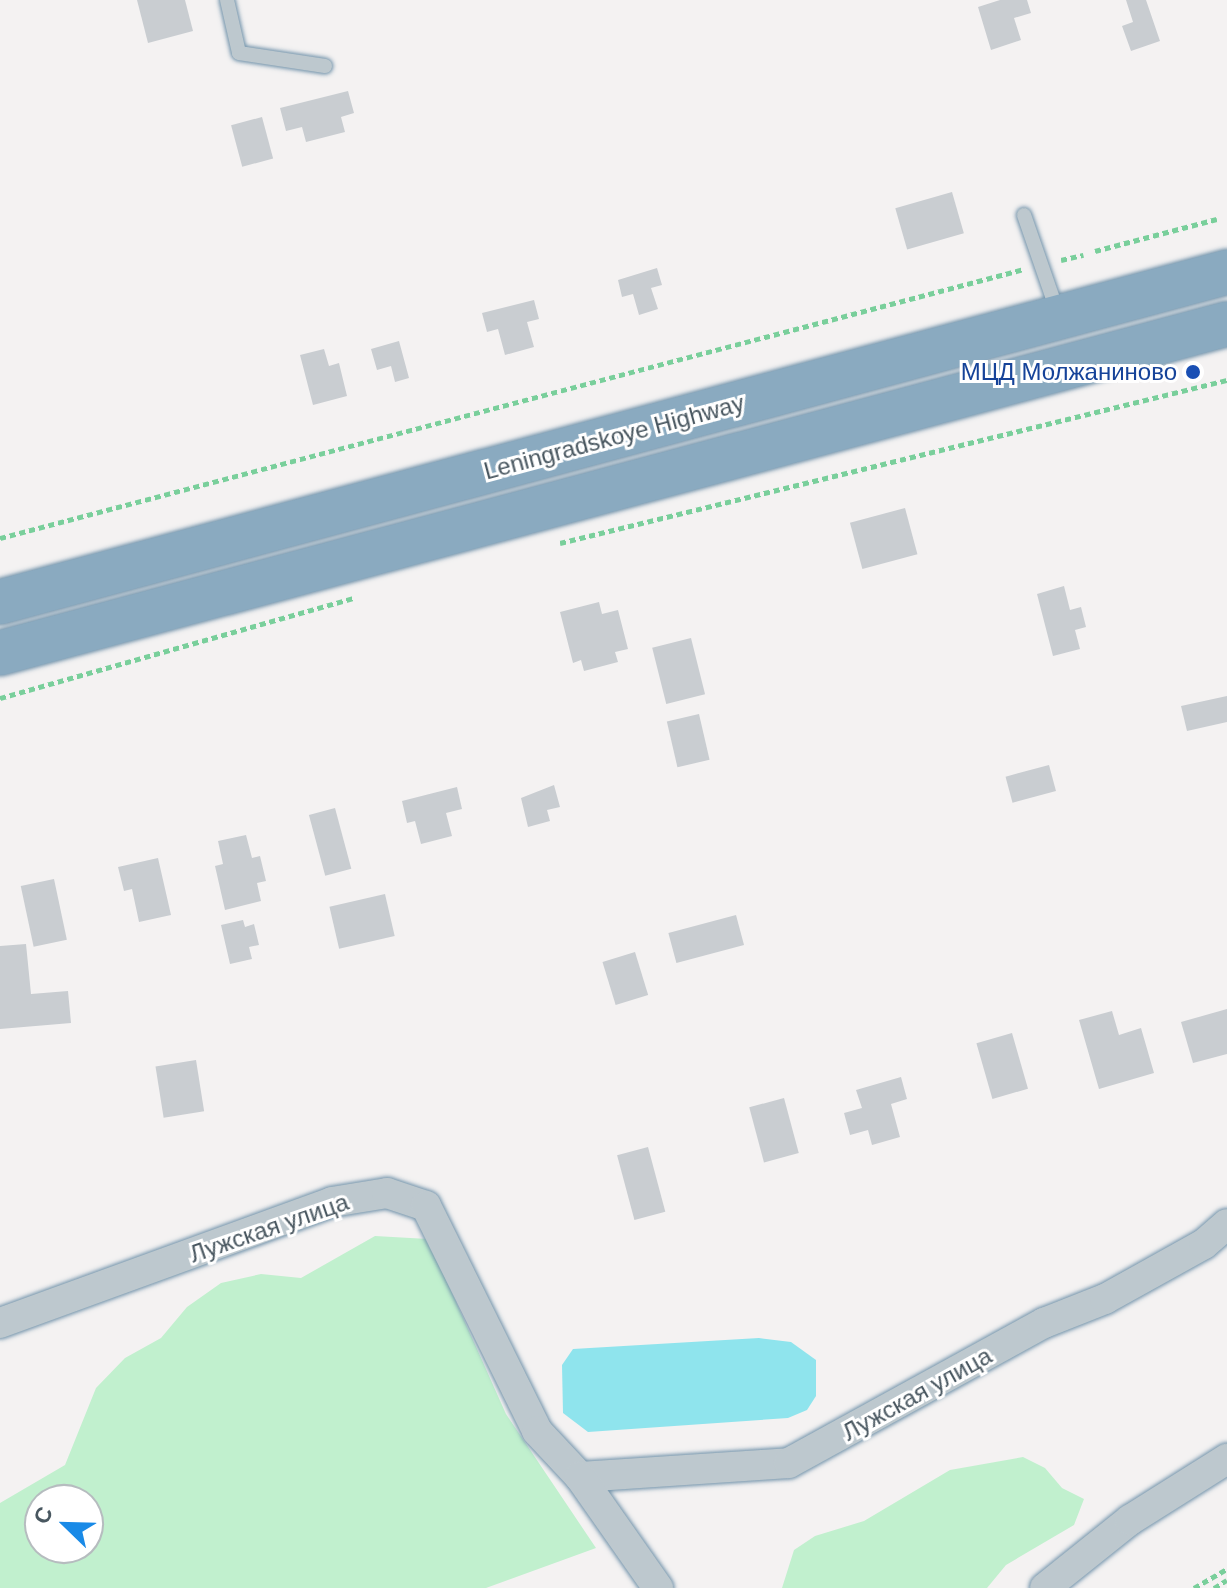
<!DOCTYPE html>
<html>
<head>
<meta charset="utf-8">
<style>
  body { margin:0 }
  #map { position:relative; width:1227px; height:1588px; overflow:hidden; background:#f4f2f2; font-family:Arial,sans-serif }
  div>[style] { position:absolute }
  .green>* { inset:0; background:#c1f0ce }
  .water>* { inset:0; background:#8fe4ed }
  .building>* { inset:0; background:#c9cdd1; transform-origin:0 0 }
  .path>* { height:5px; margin-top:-2.5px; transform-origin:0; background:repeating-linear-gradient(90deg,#79cf9b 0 6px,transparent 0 10px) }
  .roads { filter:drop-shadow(0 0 2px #7595ac) drop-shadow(0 0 2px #7595ac) }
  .lane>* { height:14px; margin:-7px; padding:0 7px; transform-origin:7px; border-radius:7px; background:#bdc8ce }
  .street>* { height:30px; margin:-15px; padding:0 15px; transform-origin:15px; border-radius:15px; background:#bdc8ce }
  .highway>* { height:44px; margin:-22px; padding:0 22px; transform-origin:22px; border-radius:22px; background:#8aaac0 }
  .dots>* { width:22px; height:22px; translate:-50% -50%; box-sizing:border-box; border:4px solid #fff; border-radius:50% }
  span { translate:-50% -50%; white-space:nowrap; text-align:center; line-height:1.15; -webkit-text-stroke:6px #fff; paint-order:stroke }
  .transit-label { font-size:24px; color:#164399 }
  .right { translate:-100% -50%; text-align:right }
  .street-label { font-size:24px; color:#495760 }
  .north { position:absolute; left:24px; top:1484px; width:80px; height:80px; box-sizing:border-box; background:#fff; border:2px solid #b6bcbf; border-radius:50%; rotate:293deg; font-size:22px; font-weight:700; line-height:32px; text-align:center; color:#495760 }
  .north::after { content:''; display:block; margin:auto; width:28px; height:36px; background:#198ae7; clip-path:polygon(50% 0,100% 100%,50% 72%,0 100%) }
</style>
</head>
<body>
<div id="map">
  <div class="green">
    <i style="clip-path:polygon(evenodd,375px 1236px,428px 1239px,506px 1414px,596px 1548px,486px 1588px,0 1588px,0 1503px,65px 1465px,96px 1388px,125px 1358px,161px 1338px,187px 1307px,221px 1283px,261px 1274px,301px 1278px,375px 1236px,40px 1500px,88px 1500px,88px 1548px,40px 1548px,40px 1500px)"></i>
    <i style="clip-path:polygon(1023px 1457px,1045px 1468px,1062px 1488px,1084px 1499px,1074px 1525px,1006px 1565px,987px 1588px,782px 1588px,794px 1550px,815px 1536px,864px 1521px,950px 1470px)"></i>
  </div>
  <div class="water">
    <i style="clip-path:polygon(759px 1338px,791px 1342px,816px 1360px,816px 1396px,807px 1410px,788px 1418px,588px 1432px,563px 1413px,562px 1365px,573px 1349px)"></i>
  </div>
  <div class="building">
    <i style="clip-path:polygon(137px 0,185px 0,193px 31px,148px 43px)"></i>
    <i style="clip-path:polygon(1000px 0,1027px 0,1031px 13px,1014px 18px,1021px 40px,991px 50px,978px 7px)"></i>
    <i style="clip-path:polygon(1126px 0,1146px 0,1160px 41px,1131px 51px,1122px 26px,1133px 22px)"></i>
    <i style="clip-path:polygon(348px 91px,354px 113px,341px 117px,345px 132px,306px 142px,302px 127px,286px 131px,280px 108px)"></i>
    <i style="left:262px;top:117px;width:43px;height:32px;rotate:75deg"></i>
    <i style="left:952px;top:192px;width:43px;height:59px;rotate:74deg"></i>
    <i style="clip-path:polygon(657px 268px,662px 285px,651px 288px,658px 309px,639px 315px,633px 294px,622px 297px,618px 280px)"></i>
    <i style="clip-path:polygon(534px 300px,539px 319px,527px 322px,534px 347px,505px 355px,498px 329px,487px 332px,482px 313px)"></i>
    <i style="clip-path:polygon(399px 341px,409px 378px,395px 382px,391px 366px,377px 370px,371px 349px)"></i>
    <i style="clip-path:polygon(324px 349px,329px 366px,339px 363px,347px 396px,313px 405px,300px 355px)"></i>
    <i style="left:905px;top:508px;width:48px;height:57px;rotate:75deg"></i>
    <i style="clip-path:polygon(1064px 586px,1070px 610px,1081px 607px,1086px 627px,1075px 630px,1080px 649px,1053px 656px,1037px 594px)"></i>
    <i style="clip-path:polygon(599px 602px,602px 614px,618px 610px,628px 649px,615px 652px,618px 662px,584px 671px,581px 660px,573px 663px,560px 612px)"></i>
    <i style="left:691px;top:638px;width:58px;height:40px;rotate:76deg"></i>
    <i style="clip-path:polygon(1227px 696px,1227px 722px,1187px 731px,1181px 706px)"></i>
    <i style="left:699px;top:714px;width:47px;height:33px;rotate:77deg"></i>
    <i style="left:1049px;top:765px;width:27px;height:45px;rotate:75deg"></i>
    <i style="clip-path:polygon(554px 785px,560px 807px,547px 810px,550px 821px,528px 827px,521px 798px)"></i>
    <i style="clip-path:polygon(457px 787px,462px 809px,446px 813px,452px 836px,421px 844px,415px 821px,407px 823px,402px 801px)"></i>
    <i style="left:335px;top:808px;width:63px;height:27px;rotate:75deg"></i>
    <i style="clip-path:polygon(246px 835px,252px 858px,260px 856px,266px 881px,257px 883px,261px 901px,225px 910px,215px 866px,223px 864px,218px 841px)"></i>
    <i style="clip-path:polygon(158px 858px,171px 915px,139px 922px,132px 889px,124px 891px,118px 867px)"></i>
    <i style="left:54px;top:879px;width:62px;height:34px;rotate:78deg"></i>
    <i style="left:385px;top:894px;width:43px;height:57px;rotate:77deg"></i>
    <i style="left:736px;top:915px;width:31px;height:70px;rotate:75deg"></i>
    <i style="clip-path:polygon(243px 920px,245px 927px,254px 924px,259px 945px,249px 947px,252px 959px,230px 964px,221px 925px)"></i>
    <i style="clip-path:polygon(26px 944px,31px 994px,68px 991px,71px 1023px,0 1029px,0 946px)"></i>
    <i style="left:635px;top:952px;width:45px;height:34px;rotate:73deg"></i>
    <i style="clip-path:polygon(1227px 1009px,1227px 1054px,1193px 1063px,1181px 1022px)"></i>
    <i style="clip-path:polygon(1112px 1011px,1119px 1035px,1141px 1028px,1154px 1073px,1099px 1089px,1079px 1020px)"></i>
    <i style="left:1012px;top:1033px;width:58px;height:37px;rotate:74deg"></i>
    <i style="left:196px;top:1060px;width:52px;height:41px;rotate:81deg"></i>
    <i style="clip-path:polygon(901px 1077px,907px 1099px,891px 1104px,900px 1137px,872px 1145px,868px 1130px,850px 1135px,844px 1113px,862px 1108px,856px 1090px)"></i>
    <i style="left:784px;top:1098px;width:57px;height:36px;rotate:75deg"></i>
    <i style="left:648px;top:1147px;width:67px;height:32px;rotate:75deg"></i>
  </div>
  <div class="path">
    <i style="left:1095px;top:251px;width:126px;rotate:-14.7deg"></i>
    <i style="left:1061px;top:260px;width:23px;rotate:-13deg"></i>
    <i style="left:0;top:538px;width:1059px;rotate:-14.72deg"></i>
    <i style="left:560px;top:543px;width:687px;rotate:-13.73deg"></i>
    <i style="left:0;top:698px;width:367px;rotate:-15.8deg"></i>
    <i style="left:1194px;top:1588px;width:38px;rotate:-30deg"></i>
    <i style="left:1214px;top:1588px;width:15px;rotate:-32deg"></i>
  </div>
  <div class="roads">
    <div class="lane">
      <i style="left:227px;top:0;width:54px;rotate:77.2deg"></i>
      <i style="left:239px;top:53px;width:87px;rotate:8.6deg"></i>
      <i style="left:1024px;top:215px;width:104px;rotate:70.9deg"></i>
    </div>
    <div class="street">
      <i style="left:0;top:1323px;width:353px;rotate:-20deg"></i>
      <i style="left:332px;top:1202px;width:56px;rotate:-9.3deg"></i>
      <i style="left:387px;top:1193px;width:41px;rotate:18.4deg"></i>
      <i style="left:426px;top:1206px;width:251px;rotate:63.7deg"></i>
      <i style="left:537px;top:1431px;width:63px;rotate:46.9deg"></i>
      <i style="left:580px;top:1477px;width:209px;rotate:-3.8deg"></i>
      <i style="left:789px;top:1463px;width:291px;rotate:-28.8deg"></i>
      <i style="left:1044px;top:1323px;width:66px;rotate:-21.5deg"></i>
      <i style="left:1105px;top:1299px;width:113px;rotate:-29.1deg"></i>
      <i style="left:1204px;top:1244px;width:30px;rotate:-41deg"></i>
      <i style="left:580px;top:1477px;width:136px;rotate:54.9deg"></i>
      <i style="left:1045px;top:1588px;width:109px;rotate:-38.7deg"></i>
      <i style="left:1130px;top:1520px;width:115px;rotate:-32.2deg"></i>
    </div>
    <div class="highway">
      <i style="left:0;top:602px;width:1271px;rotate:-15.05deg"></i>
      <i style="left:0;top:653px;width:1270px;rotate:-15.01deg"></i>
    </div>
  </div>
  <div class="dots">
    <i style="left:1193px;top:372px;background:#1a4fb4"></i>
  </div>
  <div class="transit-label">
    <span class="right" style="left:1177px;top:372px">МЦД Молжаниново</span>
  </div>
  <div class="street-label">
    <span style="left:614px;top:437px;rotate:-15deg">Leningradskoye Highway</span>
    <span style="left:269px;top:1228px;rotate:-19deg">Лужская улица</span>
    <span style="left:917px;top:1394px;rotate:-29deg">Лужская улица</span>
  </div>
  <div class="north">С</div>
</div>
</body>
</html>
